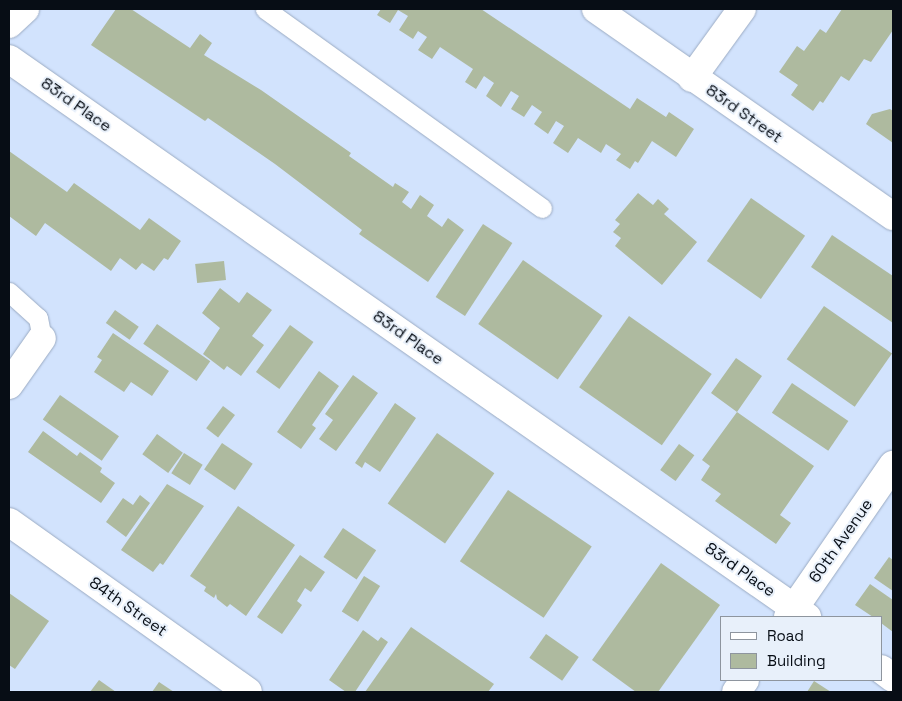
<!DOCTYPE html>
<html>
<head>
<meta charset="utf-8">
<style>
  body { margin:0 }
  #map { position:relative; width:902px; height:701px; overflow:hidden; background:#d2e3fd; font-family:"Space Grotesk",sans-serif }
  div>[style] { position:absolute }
  .building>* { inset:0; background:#aeba9f; transform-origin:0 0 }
  .roads { filter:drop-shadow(0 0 1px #9babc3) drop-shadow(0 0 1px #9babc3) }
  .lane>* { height:19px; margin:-9.5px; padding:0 9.5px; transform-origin:9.5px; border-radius:9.5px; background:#fff }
  .street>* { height:28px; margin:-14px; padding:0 14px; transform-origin:14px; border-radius:14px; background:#fff }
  span { translate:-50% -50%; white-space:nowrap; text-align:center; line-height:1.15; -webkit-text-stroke:4px #e8f0fa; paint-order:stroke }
  .street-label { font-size:16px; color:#070d15 }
  .frame { position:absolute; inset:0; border:10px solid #070d15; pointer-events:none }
  .legend { position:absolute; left:720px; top:616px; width:162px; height:65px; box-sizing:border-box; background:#e8f0fa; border:1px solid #8e959e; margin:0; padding:6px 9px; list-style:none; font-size:15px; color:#070d15 }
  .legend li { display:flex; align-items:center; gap:10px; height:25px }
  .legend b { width:25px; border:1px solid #8e959e }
</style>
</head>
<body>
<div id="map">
  <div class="building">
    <i style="clip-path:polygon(116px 9px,131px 9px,190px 48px,200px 34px,212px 43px,204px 55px,261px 90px,351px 153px,349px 156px,393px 187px,395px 183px,409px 192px,402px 202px,411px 209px,420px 195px,434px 205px,427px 216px,442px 227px,448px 218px,464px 230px,428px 282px,359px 234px,362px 230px,275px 164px,208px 118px,205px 121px,91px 45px)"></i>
    <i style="clip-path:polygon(381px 9px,481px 9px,630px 109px,637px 98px,666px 117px,669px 112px,694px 129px,676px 157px,652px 141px,638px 163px,635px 161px,630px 169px,616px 160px,621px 154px,606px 144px,601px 153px,578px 138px,568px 153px,553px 143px,564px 126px,556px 121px,548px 134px,534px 124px,542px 112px,532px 105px,524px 117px,511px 109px,519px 96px,511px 91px,501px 107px,486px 96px,494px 83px,484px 76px,476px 89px,465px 82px,473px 69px,440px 47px,432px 59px,418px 50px,427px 37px,418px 31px,413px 39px,399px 30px,408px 16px,398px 10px,390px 23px,377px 15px)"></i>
    <i style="clip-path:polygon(842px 9px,893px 9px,893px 30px,871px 62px,864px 59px,849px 81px,841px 76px,823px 103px,820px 101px,813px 111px,791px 95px,798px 85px,779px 72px,797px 46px,804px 51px,820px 29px,826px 33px)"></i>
    <i style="clip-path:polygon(890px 109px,893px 111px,893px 143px,866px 124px,872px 114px)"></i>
    <i style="clip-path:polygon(9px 151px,67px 192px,74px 183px,140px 230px,149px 218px,181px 241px,168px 260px,164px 258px,154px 271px,142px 263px,136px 270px,120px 258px,111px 271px,45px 223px,36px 236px,9px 216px)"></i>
    <i style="clip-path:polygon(638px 193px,653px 205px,658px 199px,669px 209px,664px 214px,697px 242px,662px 285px,615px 246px,621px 238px,613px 232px,620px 224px,615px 220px)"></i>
    <i style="left:751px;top:198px;width:66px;height:77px;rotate:35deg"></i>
    <i style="left:483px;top:224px;width:35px;height:87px;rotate:33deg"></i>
    <i style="clip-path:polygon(832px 235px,893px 276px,893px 323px,811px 267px)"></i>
    <i style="left:523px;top:260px;width:97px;height:78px;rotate:35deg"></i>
    <i style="left:224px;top:261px;width:19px;height:29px;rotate:84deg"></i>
    <i style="clip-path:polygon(220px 288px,239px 303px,247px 292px,272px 310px,252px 336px,264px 345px,241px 376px,227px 366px,224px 370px,203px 354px,220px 328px,202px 313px)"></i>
    <i style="left:824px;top:306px;width:83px;height:65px;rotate:35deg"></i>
    <i style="left:115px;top:310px;width:29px;height:16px;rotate:35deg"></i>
    <i style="left:629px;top:316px;width:101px;height:87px;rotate:35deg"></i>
    <i style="left:157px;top:324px;width:65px;height:24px;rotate:35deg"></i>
    <i style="left:290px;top:325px;width:29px;height:58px;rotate:36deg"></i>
    <i style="clip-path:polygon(113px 333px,169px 371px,152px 396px,131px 382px,124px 392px,94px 372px,102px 360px,97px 357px)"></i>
    <i style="clip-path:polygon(736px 358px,762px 376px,737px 412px,814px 466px,780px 515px,791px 523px,776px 544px,715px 501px,721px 494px,701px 480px,710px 466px,702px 460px,737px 412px,711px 393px)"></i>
    <i style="clip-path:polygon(319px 371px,339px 386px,312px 425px,316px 428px,301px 449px,277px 432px)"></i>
    <i style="clip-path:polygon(353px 375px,378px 393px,336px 451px,319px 439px,333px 420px,325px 414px)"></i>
    <i style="left:792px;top:383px;width:68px;height:36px;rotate:34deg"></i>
    <i style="left:60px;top:395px;width:72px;height:30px;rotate:35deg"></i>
    <i style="clip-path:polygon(395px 403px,416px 418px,380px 472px,365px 462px,362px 468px,355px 463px)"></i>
    <i style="left:223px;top:406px;width:15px;height:28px;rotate:37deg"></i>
    <i style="clip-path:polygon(43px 431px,77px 456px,80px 452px,102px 468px,100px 472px,115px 483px,101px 503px,28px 452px)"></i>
    <i style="left:437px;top:433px;width:70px;height:86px;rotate:35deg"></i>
    <i style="left:157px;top:434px;width:32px;height:25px;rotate:36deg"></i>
    <i style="left:222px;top:443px;width:37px;height:32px;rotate:34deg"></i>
    <i style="left:679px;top:444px;width:19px;height:32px;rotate:36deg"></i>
    <i style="left:184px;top:453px;width:22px;height:24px;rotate:32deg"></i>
    <i style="clip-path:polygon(167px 484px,204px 506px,163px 565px,160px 563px,153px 572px,121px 550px)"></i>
    <i style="left:508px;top:490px;width:101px;height:86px;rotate:34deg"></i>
    <i style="clip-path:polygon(140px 495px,150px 503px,126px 537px,106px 522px,123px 498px,133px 505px)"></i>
    <i style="clip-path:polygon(238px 506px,295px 545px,246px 616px,230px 604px,227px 607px,217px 599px,216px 594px,214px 598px,204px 591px,206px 587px,190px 576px)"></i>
    <i style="left:343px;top:528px;width:40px;height:35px;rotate:34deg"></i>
    <i style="clip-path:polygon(300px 555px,325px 572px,311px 592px,305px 588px,297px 601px,302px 605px,282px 634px,257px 617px)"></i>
    <i style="clip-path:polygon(889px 557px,893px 560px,893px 591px,874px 578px)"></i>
    <i style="clip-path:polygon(661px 563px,720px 605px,658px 692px,636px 692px,592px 660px)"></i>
    <i style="left:364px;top:576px;width:19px;height:42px;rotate:32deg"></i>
    <i style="clip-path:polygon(870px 584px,893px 600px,893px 632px,881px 623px,881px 617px,873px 617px,855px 605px)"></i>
    <i style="clip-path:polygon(9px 593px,49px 621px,15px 669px,9px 665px)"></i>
    <i style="clip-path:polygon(411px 627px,494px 684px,488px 692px,365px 692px)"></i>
    <i style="clip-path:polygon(363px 630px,378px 641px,381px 637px,388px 642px,355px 692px,346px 692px,329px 680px)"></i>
    <i style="left:546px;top:634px;width:40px;height:29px;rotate:35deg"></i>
    <i style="clip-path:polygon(99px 680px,116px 692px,90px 692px)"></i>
    <i style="clip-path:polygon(814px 681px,831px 692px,807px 692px)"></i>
    <i style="clip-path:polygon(159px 682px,174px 692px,152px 692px)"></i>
  </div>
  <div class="roads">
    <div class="lane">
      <i style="left:265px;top:9px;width:341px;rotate:35.7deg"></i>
      <i style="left:9px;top:292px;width:39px;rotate:42deg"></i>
      <i style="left:38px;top:318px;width:20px;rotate:79deg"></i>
    </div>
    <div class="street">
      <i style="left:596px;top:9px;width:362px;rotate:34.9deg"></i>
      <i style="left:9px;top:24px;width:22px;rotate:-43deg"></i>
      <i style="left:9px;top:59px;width:974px;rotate:34.96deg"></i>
      <i style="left:692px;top:78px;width:85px;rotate:-54.1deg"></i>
      <i style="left:9px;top:385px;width:57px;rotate:-54.9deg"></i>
      <i style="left:9px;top:522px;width:293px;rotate:35.4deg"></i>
      <i style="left:788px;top:617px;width:185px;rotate:-55.4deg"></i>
      <i style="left:881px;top:669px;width:15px;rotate:37deg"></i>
      <i style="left:736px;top:692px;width:15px;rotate:-53deg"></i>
    </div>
  </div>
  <div class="street-label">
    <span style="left:76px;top:105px;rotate:35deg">83rd Place</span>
    <span style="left:744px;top:114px;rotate:35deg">83rd Street</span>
    <span style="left:408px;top:338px;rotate:35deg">83rd Place</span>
    <span style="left:841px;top:541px;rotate:-55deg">60th Avenue</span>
    <span style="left:740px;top:570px;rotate:35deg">83rd Place</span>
    <span style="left:128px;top:607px;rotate:35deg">84th Street</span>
  </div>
  <div class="frame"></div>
  <ul class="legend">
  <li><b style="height:6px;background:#fff"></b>Road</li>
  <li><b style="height:14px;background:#aeba9f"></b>Building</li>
  </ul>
</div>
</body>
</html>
